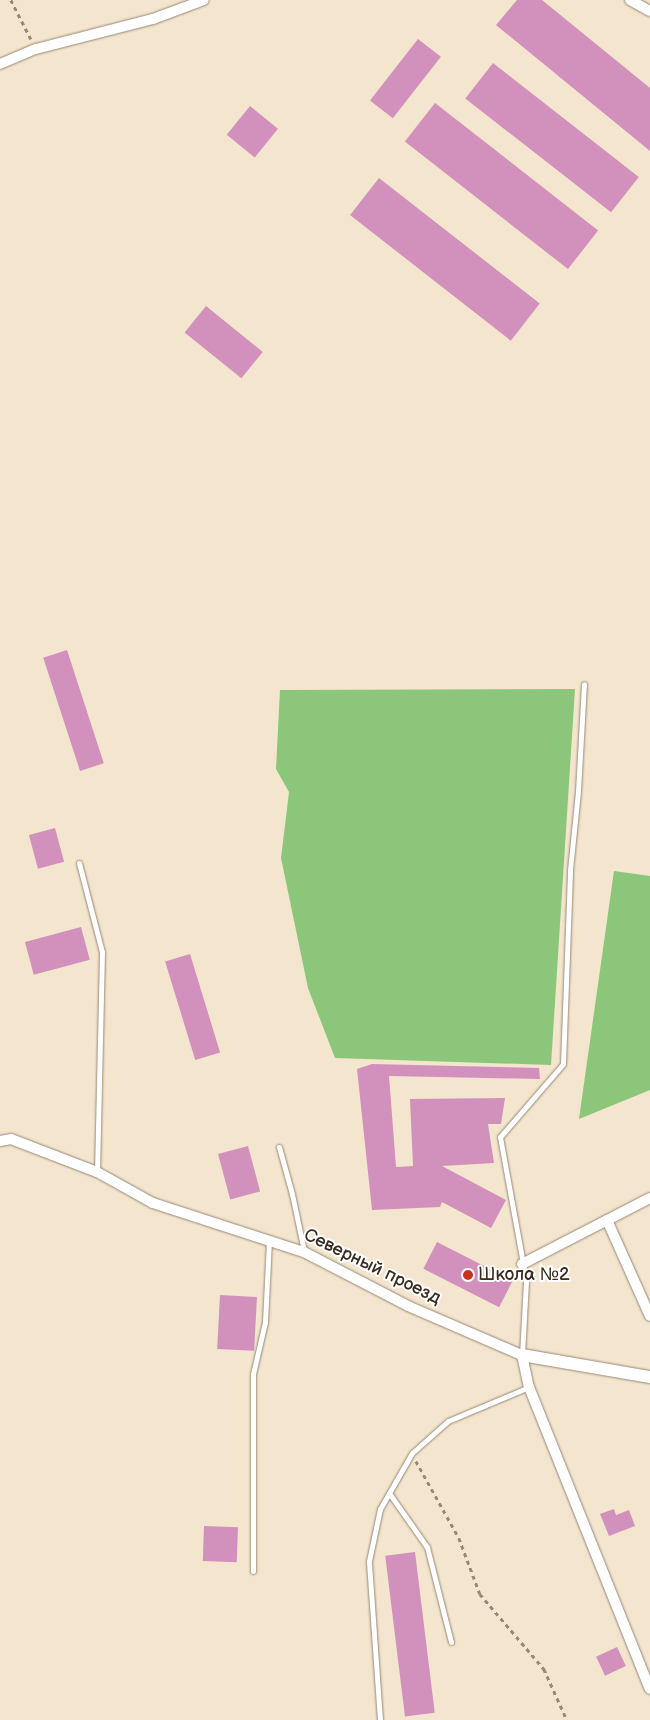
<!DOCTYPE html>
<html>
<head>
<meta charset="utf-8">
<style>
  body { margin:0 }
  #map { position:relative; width:650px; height:1720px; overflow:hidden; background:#f4e5ce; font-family:"Balsamiq Sans",sans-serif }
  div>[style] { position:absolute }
  .green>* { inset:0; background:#8bc67b }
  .building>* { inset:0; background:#d191bc; transform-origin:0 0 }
  .path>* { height:2.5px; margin-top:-1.25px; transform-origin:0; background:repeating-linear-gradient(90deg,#988876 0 4px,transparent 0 8px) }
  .roads { filter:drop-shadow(0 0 1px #988876) drop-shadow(0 0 1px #988876) }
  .service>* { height:5px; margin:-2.5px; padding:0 2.5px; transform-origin:2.5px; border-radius:2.5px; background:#fff }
  .minor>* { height:10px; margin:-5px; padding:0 5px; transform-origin:5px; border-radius:5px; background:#fff }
  .tertiary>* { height:12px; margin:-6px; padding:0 6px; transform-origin:6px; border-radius:6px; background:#fff }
  .dots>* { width:14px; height:14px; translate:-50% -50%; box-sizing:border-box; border:2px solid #fff; border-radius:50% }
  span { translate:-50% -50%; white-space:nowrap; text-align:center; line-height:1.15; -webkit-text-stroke:4px #fff; paint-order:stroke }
  .street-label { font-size:18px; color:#3b2a1e }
  .poi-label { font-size:18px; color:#3b2a1e }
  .left { translate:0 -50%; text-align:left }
</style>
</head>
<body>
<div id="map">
  <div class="green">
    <i style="clip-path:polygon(575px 689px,551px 1065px,335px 1058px,308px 988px,281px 858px,289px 792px,276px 769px,280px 690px)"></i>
    <i style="clip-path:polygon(614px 871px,650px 876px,650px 1090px,579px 1119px)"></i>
  </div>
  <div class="building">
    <i style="clip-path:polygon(517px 0,542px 0,650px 88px,650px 151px,496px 25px)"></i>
    <i style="left:418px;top:39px;width:29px;height:78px;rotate:38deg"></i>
    <i style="left:493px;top:63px;width:185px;height:45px;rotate:38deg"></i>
    <i style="left:435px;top:103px;width:207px;height:49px;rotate:38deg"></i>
    <i style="left:250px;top:106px;width:36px;height:37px;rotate:39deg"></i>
    <i style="left:379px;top:178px;width:204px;height:47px;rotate:38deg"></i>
    <i style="left:206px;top:306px;width:73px;height:34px;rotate:39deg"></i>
    <i style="left:67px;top:650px;width:119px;height:25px;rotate:72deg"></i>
    <i style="left:55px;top:828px;width:35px;height:27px;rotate:75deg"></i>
    <i style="left:81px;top:927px;width:34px;height:58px;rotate:75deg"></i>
    <i style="left:190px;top:954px;width:103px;height:26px;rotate:73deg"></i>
    <i style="clip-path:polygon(372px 1064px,539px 1068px,540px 1079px,389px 1076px,396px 1167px,413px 1166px,410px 1099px,505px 1098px,501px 1124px,488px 1124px,494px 1163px,442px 1166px,506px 1200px,491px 1228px,442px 1202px,440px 1207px,372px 1210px,357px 1069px)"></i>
    <i style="left:248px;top:1146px;width:47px;height:31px;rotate:75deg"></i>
    <i style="left:437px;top:1242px;width:85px;height:30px;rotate:27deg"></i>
    <i style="left:220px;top:1295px;width:37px;height:54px;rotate:3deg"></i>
    <i style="clip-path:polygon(614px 1509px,616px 1515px,629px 1510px,635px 1526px,609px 1536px,600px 1514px)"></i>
    <i style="left:204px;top:1526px;width:34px;height:35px;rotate:2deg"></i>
    <i style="left:415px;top:1552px;width:162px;height:30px;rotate:83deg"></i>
    <i style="left:617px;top:1647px;width:21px;height:23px;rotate:65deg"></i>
  </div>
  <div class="path">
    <i style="left:11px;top:0;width:44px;rotate:62.9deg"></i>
    <i style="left:416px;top:1461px;width:88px;rotate:60.8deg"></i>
    <i style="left:459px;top:1538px;width:60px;rotate:69.4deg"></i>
    <i style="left:480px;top:1594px;width:99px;rotate:49.5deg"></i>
    <i style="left:544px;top:1669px;width:56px;rotate:65.7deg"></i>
  </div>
  <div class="roads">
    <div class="service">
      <i style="left:79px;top:863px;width:92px;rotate:75.5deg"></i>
      <i style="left:102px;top:952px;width:219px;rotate:91.3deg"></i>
      <i style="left:279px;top:1147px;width:49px;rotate:74.5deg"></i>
      <i style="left:292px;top:1194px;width:58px;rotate:78.1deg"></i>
      <i style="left:522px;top:1355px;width:75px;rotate:-86.9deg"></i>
      <i style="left:526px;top:1280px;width:145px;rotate:-100.3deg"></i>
      <i style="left:500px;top:1137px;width:96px;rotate:-49.2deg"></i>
      <i style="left:563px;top:1064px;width:194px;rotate:-87.9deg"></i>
      <i style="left:570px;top:870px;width:79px;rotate:-84.2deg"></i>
      <i style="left:578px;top:791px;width:107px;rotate:-86.8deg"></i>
      <i style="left:389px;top:1493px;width:66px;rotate:54.9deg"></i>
      <i style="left:427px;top:1547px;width:98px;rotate:75.8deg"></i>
      <i style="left:253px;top:1571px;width:197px;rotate:-90deg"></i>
      <i style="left:253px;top:1374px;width:53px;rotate:-77deg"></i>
      <i style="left:265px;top:1322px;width:81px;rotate:-87.2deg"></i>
      <i style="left:380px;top:1720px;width:159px;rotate:-94deg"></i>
      <i style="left:369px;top:1561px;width:53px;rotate:-78.1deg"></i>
      <i style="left:380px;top:1509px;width:64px;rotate:-60.3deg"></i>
      <i style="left:412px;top:1453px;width:48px;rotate:-41.6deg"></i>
      <i style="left:448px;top:1421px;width:88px;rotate:-22.8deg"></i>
    </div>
    <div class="minor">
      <i style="left:630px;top:0;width:23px;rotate:29deg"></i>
      <i style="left:0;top:64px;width:39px;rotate:-23deg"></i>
      <i style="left:36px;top:49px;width:121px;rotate:-14.4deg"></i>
      <i style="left:153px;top:19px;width:54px;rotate:-20.4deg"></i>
      <i style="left:0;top:1141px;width:11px;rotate:-10deg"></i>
      <i style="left:11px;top:1139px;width:92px;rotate:21deg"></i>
      <i style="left:97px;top:1172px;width:64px;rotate:29deg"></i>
      <i style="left:153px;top:1203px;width:159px;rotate:18deg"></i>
      <i style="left:304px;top:1252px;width:117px;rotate:27.4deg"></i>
      <i style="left:408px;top:1306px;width:124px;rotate:23.3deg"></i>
      <i style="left:522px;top:1355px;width:33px;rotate:78deg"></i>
      <i style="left:529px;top:1387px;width:325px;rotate:68.2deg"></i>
      <i style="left:607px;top:1220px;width:105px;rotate:65.9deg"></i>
      <i style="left:522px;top:1264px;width:144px;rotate:-27.3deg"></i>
    </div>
    <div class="tertiary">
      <i style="left:522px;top:1355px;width:130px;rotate:9.8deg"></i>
    </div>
  </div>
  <div class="dots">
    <i style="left:468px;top:1275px;background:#c8321e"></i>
  </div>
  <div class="street-label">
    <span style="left:372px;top:1267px;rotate:26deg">Северный проезд</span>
  </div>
  <div class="poi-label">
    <span class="left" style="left:478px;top:1275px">Школа №2</span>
  </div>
</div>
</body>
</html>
